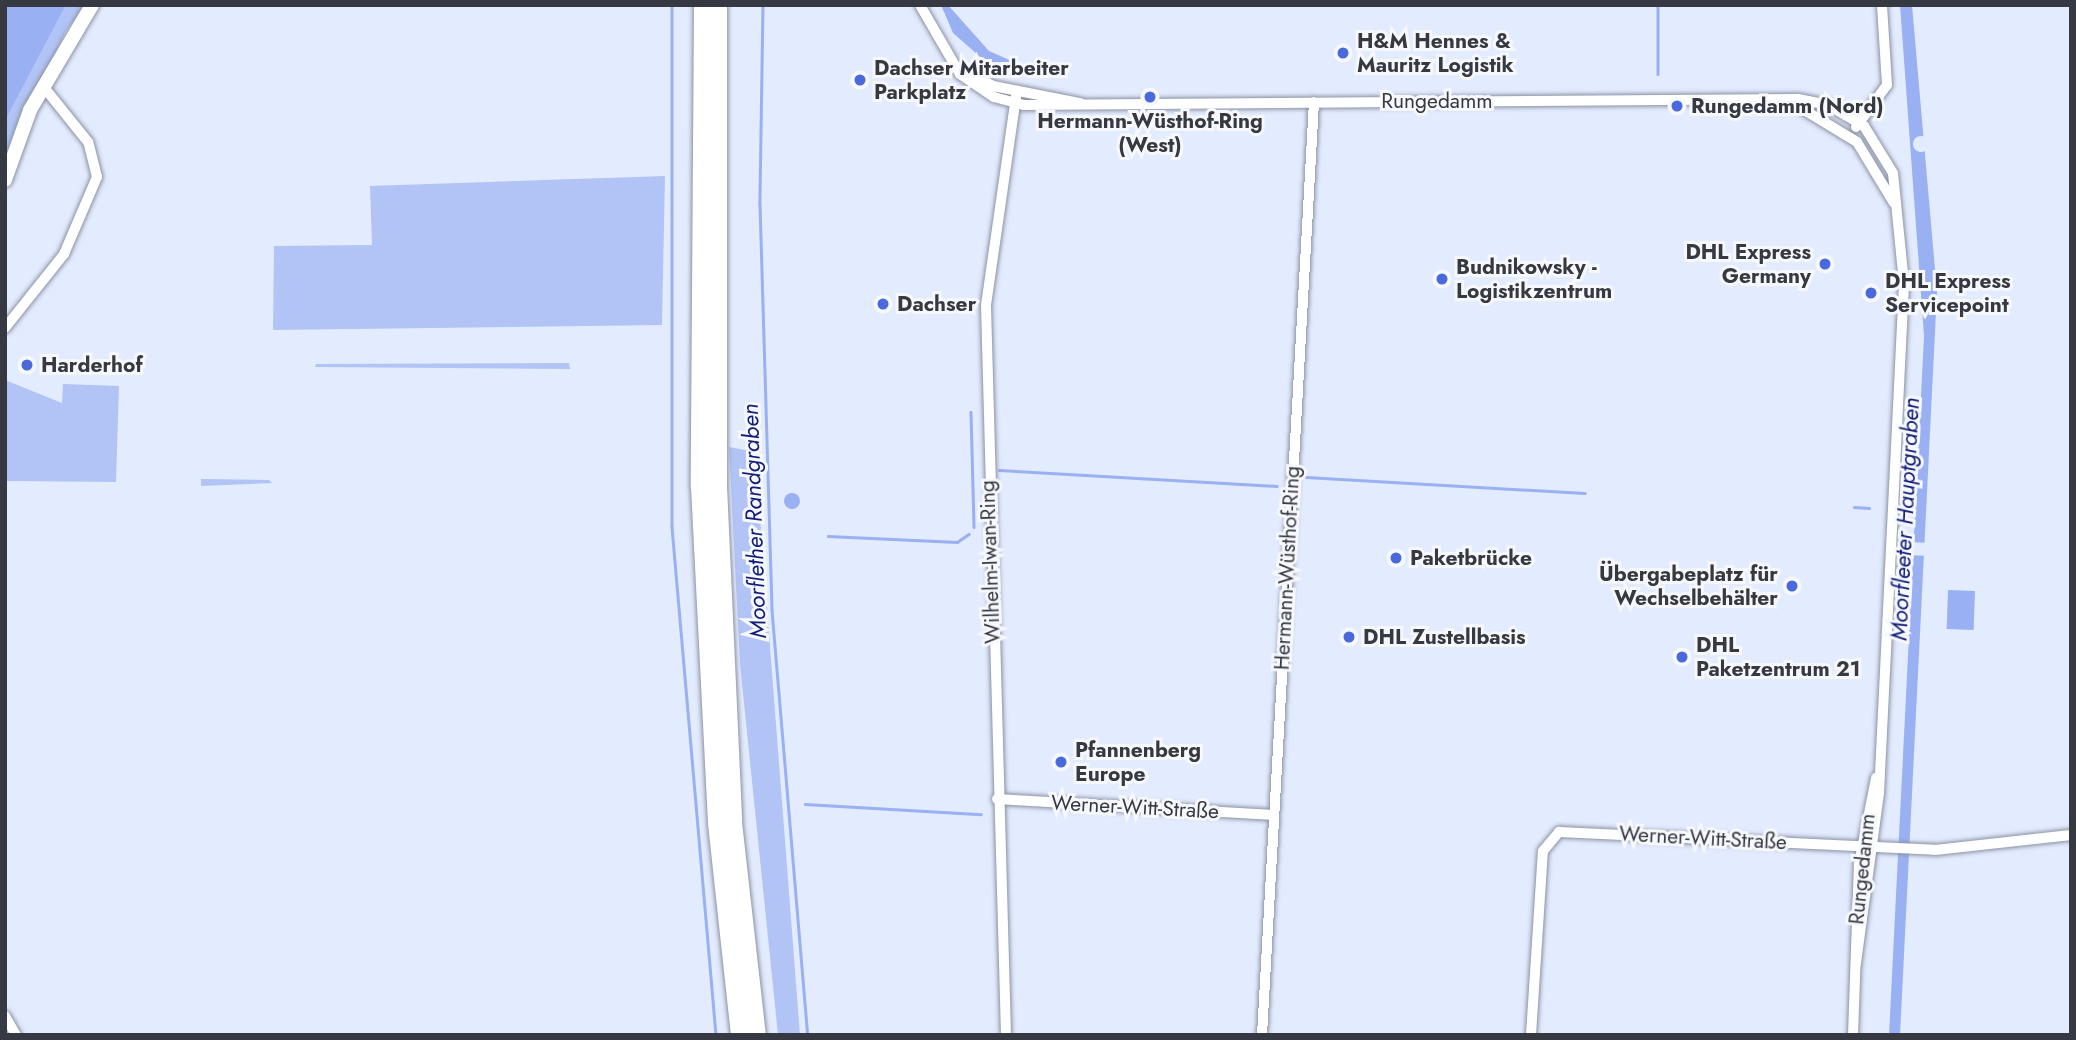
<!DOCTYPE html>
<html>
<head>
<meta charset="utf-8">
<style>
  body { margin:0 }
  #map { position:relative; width:2076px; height:1040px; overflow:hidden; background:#e3ebfe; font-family:Jost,sans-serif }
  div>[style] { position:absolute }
  .green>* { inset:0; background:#b1c4f5 }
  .water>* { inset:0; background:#99b1f3; transform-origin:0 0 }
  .round { border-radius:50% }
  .pier>* { inset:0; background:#e3ebfe; transform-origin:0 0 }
  .stream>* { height:2.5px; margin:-1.25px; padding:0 1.25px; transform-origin:1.25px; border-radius:1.25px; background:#99b1f3 }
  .roads { filter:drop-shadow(0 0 2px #8b92a4) drop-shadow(0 0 2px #8b92a4) }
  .street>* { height:10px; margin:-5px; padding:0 5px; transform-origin:5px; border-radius:5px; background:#fff }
  .secondary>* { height:14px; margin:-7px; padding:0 7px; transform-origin:7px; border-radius:7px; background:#fff }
  .highway>* { height:19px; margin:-9.5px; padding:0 9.5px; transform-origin:9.5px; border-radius:9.5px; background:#fff }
  .dots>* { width:19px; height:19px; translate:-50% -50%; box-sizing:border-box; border:4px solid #f6f8fc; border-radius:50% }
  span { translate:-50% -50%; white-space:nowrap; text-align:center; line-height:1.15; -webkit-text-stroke:6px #f6f8fc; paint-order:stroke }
  .poi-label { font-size:21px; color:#363941; font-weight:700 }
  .left { translate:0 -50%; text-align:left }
  .right { translate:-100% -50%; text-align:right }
  .street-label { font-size:21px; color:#363941 }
  .water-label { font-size:23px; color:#121d7a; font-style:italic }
  .frame { position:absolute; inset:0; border:7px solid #363941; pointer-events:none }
</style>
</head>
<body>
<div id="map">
  <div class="green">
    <i style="clip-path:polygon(66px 5px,85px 5px,66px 31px,5px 162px,5px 121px)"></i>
    <i style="clip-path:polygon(665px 176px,662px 325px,273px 330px,274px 246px,372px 245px,370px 186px)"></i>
    <i style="clip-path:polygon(569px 363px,570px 369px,315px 367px,316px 364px)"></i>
    <i style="clip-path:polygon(5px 380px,62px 403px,63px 384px,119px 386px,116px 482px,5px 481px)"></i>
    <i style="clip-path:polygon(729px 447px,755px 452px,800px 1035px,778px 1035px,740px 664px)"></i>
    <i style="clip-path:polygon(201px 479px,269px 480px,272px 483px,201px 486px)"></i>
  </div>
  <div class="water">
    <i style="clip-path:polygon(5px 5px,66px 5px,5px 121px)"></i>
    <i style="clip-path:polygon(941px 5px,948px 5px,989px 51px,1050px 78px,986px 62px,953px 33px)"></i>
    <i style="clip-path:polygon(1900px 5px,1912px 5px,1937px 292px,1900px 1035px,1889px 1035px,1924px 336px)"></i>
    <i class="round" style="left:784px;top:493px;width:16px;height:16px"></i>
    <i style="left:1948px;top:590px;width:27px;height:39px;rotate:2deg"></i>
  </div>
  <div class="pier">
    <i class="round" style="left:1913px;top:136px;width:16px;height:16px"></i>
    <i style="left:1910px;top:542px;width:18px;height:13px;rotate:3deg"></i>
  </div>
  <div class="stream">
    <i style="left:672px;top:5px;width:522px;rotate:90deg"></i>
    <i style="left:672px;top:527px;width:510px;rotate:85.05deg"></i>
    <i style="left:763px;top:5px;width:199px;rotate:90.9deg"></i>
    <i style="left:760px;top:204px;width:406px;rotate:88.3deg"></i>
    <i style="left:772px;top:610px;width:427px;rotate:85.2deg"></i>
    <i style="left:1658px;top:5px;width:69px;rotate:90deg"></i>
    <i style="left:971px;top:412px;width:115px;rotate:88.5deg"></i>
    <i style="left:999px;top:470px;width:278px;rotate:3.3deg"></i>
    <i style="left:1306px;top:477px;width:279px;rotate:3.3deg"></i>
    <i style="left:1854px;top:507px;width:15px;rotate:4deg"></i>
    <i style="left:828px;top:536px;width:129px;rotate:2.7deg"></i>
    <i style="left:957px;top:542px;width:14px;rotate:-34deg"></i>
    <i style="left:805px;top:804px;width:176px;rotate:3.3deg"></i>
  </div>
  <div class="roads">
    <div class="street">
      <i style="left:920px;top:5px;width:80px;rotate:59.9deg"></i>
      <i style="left:960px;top:74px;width:41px;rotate:34.1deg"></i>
      <i style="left:994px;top:97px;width:30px;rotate:15deg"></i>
      <i style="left:1023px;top:105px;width:775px;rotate:-0.44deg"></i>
      <i style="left:1798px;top:99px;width:31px;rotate:11deg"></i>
      <i style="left:1828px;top:105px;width:42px;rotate:30.3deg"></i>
      <i style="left:1864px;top:126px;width:55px;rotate:58.3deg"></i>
      <i style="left:1893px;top:173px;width:112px;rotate:84.3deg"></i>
      <i style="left:1904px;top:284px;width:510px;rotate:92.81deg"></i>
      <i style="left:1879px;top:793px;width:173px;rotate:97.7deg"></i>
      <i style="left:964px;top:71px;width:33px;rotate:27deg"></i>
      <i style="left:993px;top:86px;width:89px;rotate:11.1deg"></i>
      <i style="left:1791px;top:102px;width:77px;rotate:31.2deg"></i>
      <i style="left:1857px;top:142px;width:71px;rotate:58.8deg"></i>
      <i style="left:1856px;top:127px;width:52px;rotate:-53.6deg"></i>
      <i style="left:1887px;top:85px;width:80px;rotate:-93.6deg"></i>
      <i style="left:5px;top:328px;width:95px;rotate:-51.4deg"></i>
      <i style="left:64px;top:254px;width:84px;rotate:-66.8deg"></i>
      <i style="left:97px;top:177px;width:36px;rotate:-104deg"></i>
      <i style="left:88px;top:142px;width:72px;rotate:-128.8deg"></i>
      <i style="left:997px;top:799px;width:277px;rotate:3.3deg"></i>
      <i style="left:5px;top:1016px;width:22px;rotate:60deg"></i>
      <i style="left:1006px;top:1035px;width:730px;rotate:-91.57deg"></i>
      <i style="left:986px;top:305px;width:216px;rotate:-81.8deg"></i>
      <i style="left:1262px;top:1035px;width:934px;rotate:-86.81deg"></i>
      <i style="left:1531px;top:1035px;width:184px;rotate:-86.3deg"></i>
      <i style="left:1543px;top:851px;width:25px;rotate:-50deg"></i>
      <i style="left:1559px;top:832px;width:376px;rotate:2.7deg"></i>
      <i style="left:1935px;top:850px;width:137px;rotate:-6.3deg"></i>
      <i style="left:1853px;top:1035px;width:171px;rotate:-88deg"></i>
      <i style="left:1859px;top:864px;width:88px;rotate:-78.8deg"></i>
    </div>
    <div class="secondary">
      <i style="left:5px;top:180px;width:74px;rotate:-70.3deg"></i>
      <i style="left:30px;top:110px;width:122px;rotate:-59.4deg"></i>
    </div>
    <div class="highway">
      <i style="left:703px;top:5px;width:481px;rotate:90.4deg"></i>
      <i style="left:700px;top:486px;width:337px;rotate:87.1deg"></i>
      <i style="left:717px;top:823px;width:213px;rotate:83.8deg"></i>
      <i style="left:717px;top:5px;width:481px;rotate:90deg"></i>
      <i style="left:717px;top:486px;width:336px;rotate:87.4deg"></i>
      <i style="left:732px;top:822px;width:214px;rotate:83.6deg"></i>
    </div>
  </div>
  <div class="dots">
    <i style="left:1343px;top:53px;background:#4969dc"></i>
    <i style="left:860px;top:80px;background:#4969dc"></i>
    <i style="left:1150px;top:97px;background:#4969dc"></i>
    <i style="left:1677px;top:106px;background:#4969dc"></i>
    <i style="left:1825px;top:264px;background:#4969dc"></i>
    <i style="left:1442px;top:279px;background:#4969dc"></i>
    <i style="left:1871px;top:293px;background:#4969dc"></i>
    <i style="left:883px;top:304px;background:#4969dc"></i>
    <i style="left:27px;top:365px;background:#4969dc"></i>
    <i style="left:1396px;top:558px;background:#4969dc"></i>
    <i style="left:1792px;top:586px;background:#4969dc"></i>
    <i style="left:1349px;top:637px;background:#4969dc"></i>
    <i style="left:1682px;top:657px;background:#4969dc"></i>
    <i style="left:1061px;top:762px;background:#4969dc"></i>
  </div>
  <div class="poi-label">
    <span class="left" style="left:1357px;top:53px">H&amp;M Hennes &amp;<br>Mauritz Logistik</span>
    <span class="left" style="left:874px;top:80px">Dachser Mitarbeiter<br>Parkplatz</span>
    <span class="left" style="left:1691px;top:106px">Rungedamm (Nord)</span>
    <span style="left:1150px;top:133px">Hermann-Wüsthof-Ring<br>(West)</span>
    <span class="right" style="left:1811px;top:264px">DHL Express<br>Germany</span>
    <span class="left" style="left:1456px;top:279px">Budnikowsky -<br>Logistikzentrum</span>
    <span class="left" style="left:1885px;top:293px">DHL Express<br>Servicepoint</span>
    <span class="left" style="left:897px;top:304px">Dachser</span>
    <span class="left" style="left:41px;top:365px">Harderhof</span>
    <span class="left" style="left:1410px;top:558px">Paketbrücke</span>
    <span class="right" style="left:1778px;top:586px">Übergabeplatz für<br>Wechselbehälter</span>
    <span class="left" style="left:1363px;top:637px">DHL Zustellbasis</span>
    <span class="left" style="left:1696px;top:657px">DHL<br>Paketzentrum 21</span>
    <span class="left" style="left:1075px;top:762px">Pfannenberg<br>Europe</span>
  </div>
  <div class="street-label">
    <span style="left:1437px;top:101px">Rungedamm</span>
    <span style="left:990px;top:562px;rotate:-92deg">Wilhelm-Iwan-Ring</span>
    <span style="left:1287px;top:568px;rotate:-87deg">Hermann-Wüsthof-Ring</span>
    <span style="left:1135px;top:807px;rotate:3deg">Werner-Witt-Straße</span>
    <span style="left:1703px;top:838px;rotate:3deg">Werner-Witt-Straße</span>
    <span style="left:1862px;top:869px;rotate:-84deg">Rungedamm</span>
  </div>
  <div class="water-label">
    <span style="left:1905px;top:519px;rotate:-87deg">Moorfleeter Hauptgraben</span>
    <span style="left:754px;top:521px;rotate:-92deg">Moorflether Randgraben</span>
  </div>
  <div class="frame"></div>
</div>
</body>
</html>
